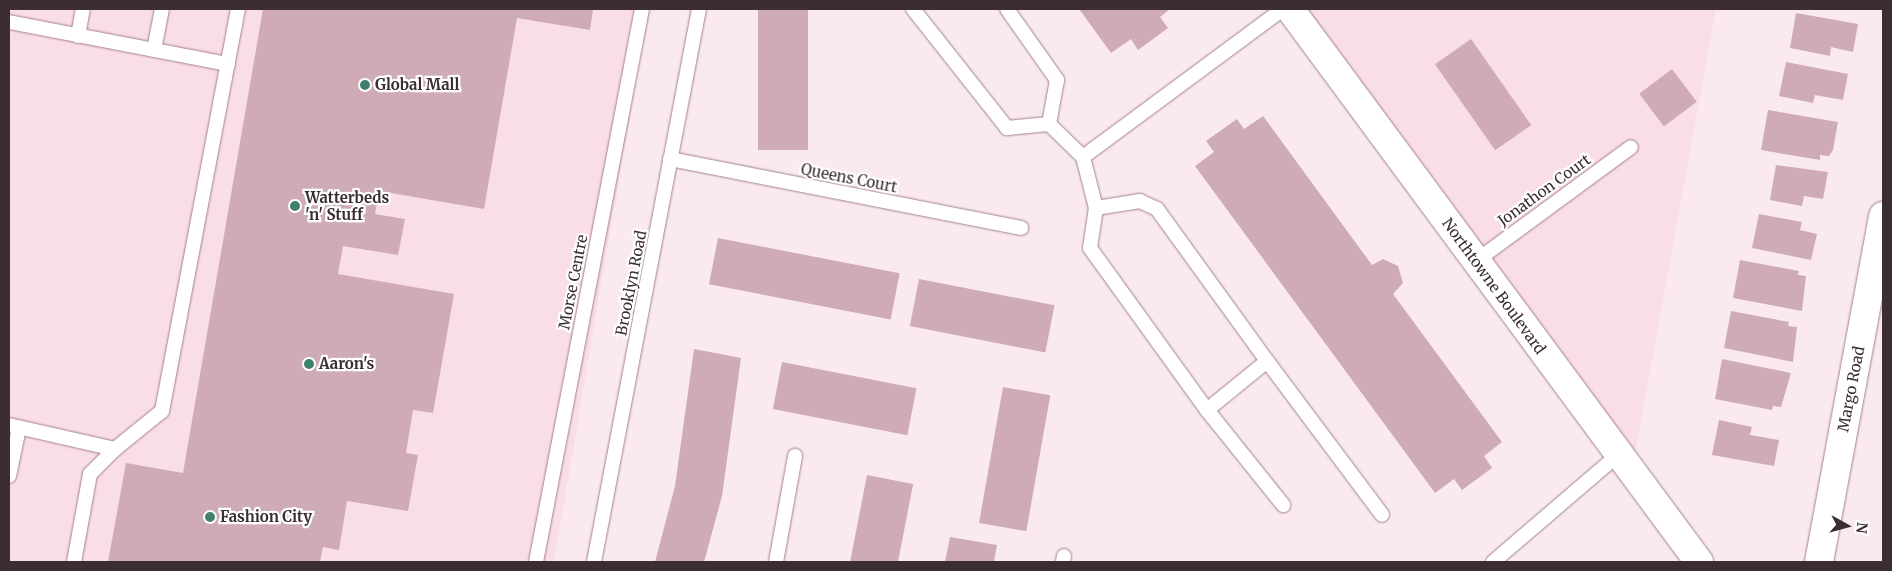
<!DOCTYPE html>
<html>
<head>
<meta charset="utf-8">
<style>
  body { margin:0 }
  #map { position:relative; width:1892px; height:571px; overflow:hidden; background:#faeaef; font-family:Merriweather,serif }
  div>[style] { position:absolute }
  .built>* { inset:0; background:#fadee6 }
  .building>* { inset:0; background:#cfabb6; transform-origin:0 0 }
  .roads { filter:drop-shadow(0 0 1px #a4828c) drop-shadow(0 0 1px #a4828c) }
  .service>* { height:14px; margin:-7px; padding:0 7px; transform-origin:7px; border-radius:7px; background:#fff }
  .minor>* { height:28px; margin:-14px; padding:0 14px; transform-origin:14px; border-radius:14px; background:#fff }
  .tertiary>* { height:28px; margin:-14px; padding:0 14px; transform-origin:14px; border-radius:14px; background:#fff }
  .dots>* { width:14px; height:14px; translate:-50% -50%; box-sizing:border-box; border:2px solid #fff; border-radius:50% }
  span { translate:-50% -50%; white-space:nowrap; text-align:center; line-height:1.15; -webkit-text-stroke:4.5px #fff; paint-order:stroke }
  .poi-label { font-size:15px; color:#3b2d31; font-weight:700 }
  .left { translate:0 -50%; text-align:left }
  .street-label { font-size:15px; color:#3b2d31 }
  .frame { position:absolute; inset:0; border:10px solid #3b2d31; pointer-events:none }
  .north { position:absolute; left:1822px; top:501px; width:50px; height:50px; -webkit-text-stroke:4px #fff; paint-order:stroke; rotate:97deg; font-size:14px; font-weight:700; line-height:20px; text-align:center; color:#3b2d31 }
  .north::after { content:''; display:block; margin:auto; width:18px; height:22px; background:#3b2d31; clip-path:polygon(50% 0,100% 100%,50% 72%,0 100%) }
</style>
</head>
<body>
<div id="map">
  <div class="built">
    <i style="clip-path:polygon(9px 9px,648px 9px,554px 562px,9px 562px)"></i>
    <i style="clip-path:polygon(1298px 9px,1716px 9px,1634px 460px)"></i>
  </div>
  <div class="building">
    <i style="clip-path:polygon(263px 9px,593px 9px,590px 30px,517px 18px,484px 209px,379px 191px,375px 214px,405px 219px,398px 255px,343px 246px,338px 274px,454px 294px,433px 413px,413px 410px,406px 453px,418px 455px,408px 511px,347px 501px,339px 550px,323px 547px,320px 562px,108px 562px,126px 463px,183px 473px)"></i>
    <i style="left:758px;top:9px;width:50px;height:141px"></i>
    <i style="clip-path:polygon(1079px 9px,1170px 9px,1160px 17px,1168px 28px,1138px 50px,1131px 39px,1111px 53px)"></i>
    <i style="clip-path:polygon(1796px 13px,1858px 24px,1853px 52px,1831px 47px,1830px 56px,1790px 48px)"></i>
    <i style="left:1471px;top:39px;width:105px;height:44px;rotate:55deg"></i>
    <i style="clip-path:polygon(1786px 62px,1848px 74px,1843px 100px,1815px 95px,1813px 103px,1779px 96px)"></i>
    <i style="left:1672px;top:69px;width:41px;height:41px;rotate:53deg"></i>
    <i style="clip-path:polygon(1768px 110px,1838px 122px,1833px 150px,1829px 156px,1820px 155px,1820px 160px,1761px 150px)"></i>
    <i style="clip-path:polygon(1263px 116px,1372px 265px,1383px 259px,1398px 266px,1403px 283px,1393px 294px,1502px 442px,1484px 456px,1492px 468px,1462px 490px,1454px 479px,1435px 493px,1195px 166px,1214px 152px,1206px 141px,1237px 119px,1244px 129px)"></i>
    <i style="clip-path:polygon(1776px 165px,1828px 172px,1823px 199px,1804px 196px,1802px 206px,1770px 200px)"></i>
    <i style="clip-path:polygon(1759px 214px,1802px 222px,1800px 230px,1817px 234px,1811px 260px,1752px 248px)"></i>
    <i style="left:718px;top:238px;width:185px;height:47px;rotate:11deg"></i>
    <i style="clip-path:polygon(1740px 260px,1799px 271px,1798px 275px,1806px 276px,1802px 311px,1733px 298px)"></i>
    <i style="left:919px;top:279px;width:138px;height:48px;rotate:11deg"></i>
    <i style="clip-path:polygon(1731px 311px,1789px 322px,1788px 326px,1797px 327px,1793px 362px,1724px 348px)"></i>
    <i style="clip-path:polygon(694px 349px,741px 358px,722px 496px,704px 562px,655px 562px,675px 486px)"></i>
    <i style="clip-path:polygon(1722px 359px,1791px 373px,1781px 407px,1773px 406px,1772px 410px,1715px 399px)"></i>
    <i style="left:782px;top:362px;width:137px;height:48px;rotate:11deg"></i>
    <i style="left:1003px;top:387px;width:48px;height:138px;rotate:10deg"></i>
    <i style="clip-path:polygon(1719px 420px,1752px 427px,1750px 435px,1779px 440px,1774px 466px,1712px 455px)"></i>
    <i style="left:867px;top:475px;width:47px;height:89px;rotate:11deg"></i>
    <i style="clip-path:polygon(950px 537px,997px 545px,994px 562px,945px 562px)"></i>
  </div>
  <div class="roads">
    <div class="service">
      <i style="left:913px;top:9px;width:152px;rotate:51.7deg"></i>
      <i style="left:1007px;top:128px;width:42px;rotate:-5.4deg"></i>
      <i style="left:1007px;top:9px;width:87px;rotate:54.8deg"></i>
      <i style="left:1057px;top:80px;width:45px;rotate:100.3deg"></i>
      <i style="left:9px;top:22px;width:223px;rotate:10.9deg"></i>
      <i style="left:78px;top:36px;width:27px;rotate:-80deg"></i>
      <i style="left:154px;top:50px;width:42px;rotate:-79deg"></i>
      <i style="left:1049px;top:124px;width:47px;rotate:44.1deg"></i>
      <i style="left:1083px;top:157px;width:53px;rotate:75.7deg"></i>
      <i style="left:1096px;top:208px;width:40px;rotate:98.5deg"></i>
      <i style="left:1090px;top:248px;width:200px;rotate:54.2deg"></i>
      <i style="left:1207px;top:410px;width:77px;rotate:-39.2deg"></i>
      <i style="left:1267px;top:361px;width:188px;rotate:-125.9deg"></i>
      <i style="left:1157px;top:209px;width:19px;rotate:-155deg"></i>
      <i style="left:1140px;top:201px;width:45px;rotate:171deg"></i>
      <i style="left:1083px;top:157px;width:249px;rotate:-36.5deg"></i>
      <i style="left:670px;top:159px;width:358px;rotate:11.1deg"></i>
      <i style="left:1476px;top:261px;width:192px;rotate:-36.3deg"></i>
      <i style="left:1267px;top:361px;width:192px;rotate:53.2deg"></i>
      <i style="left:1207px;top:410px;width:122px;rotate:51.3deg"></i>
      <i style="left:9px;top:425px;width:109px;rotate:12.8deg"></i>
      <i style="left:115px;top:449px;width:60px;rotate:-39deg"></i>
      <i style="left:162px;top:411px;width:409px;rotate:-79.3deg"></i>
      <i style="left:9px;top:476px;width:49px;rotate:-78.2deg"></i>
      <i style="left:74px;top:562px;width:89px;rotate:-79.7deg"></i>
      <i style="left:90px;top:474px;width:35px;rotate:-45deg"></i>
      <i style="left:536px;top:562px;width:563px;rotate:-79.15deg"></i>
      <i style="left:594px;top:562px;width:563px;rotate:-79.25deg"></i>
      <i style="left:776px;top:562px;width:108px;rotate:-79.8deg"></i>
      <i style="left:1063px;top:562px;width:6px;rotate:-81deg"></i>
      <i style="left:1493px;top:562px;width:166px;rotate:-40.6deg"></i>
    </div>
    <div class="minor">
      <i style="left:1819px;top:562px;width:352px;rotate:-79.5deg"></i>
    </div>
    <div class="tertiary">
      <i style="left:1290px;top:9px;width:688px;rotate:53.51deg"></i>
    </div>
  </div>
  <div class="dots">
    <i style="left:365px;top:85px;background:#40806e"></i>
    <i style="left:295px;top:206px;background:#40806e"></i>
    <i style="left:309px;top:364px;background:#40806e"></i>
    <i style="left:210px;top:517px;background:#40806e"></i>
  </div>
  <div class="poi-label">
    <span class="left" style="left:375px;top:85px">Global Mall</span>
    <span class="left" style="left:305px;top:206px">Watterbeds<br>'n' Stuff</span>
    <span class="left" style="left:319px;top:364px">Aaron's</span>
    <span class="left" style="left:220px;top:517px">Fashion City</span>
  </div>
  <div class="street-label">
    <span style="left:849px;top:178px;rotate:11deg">Queens Court</span>
    <span style="left:1544px;top:190px;rotate:-36deg">Jonathon Court</span>
    <span style="left:573px;top:282px;rotate:-79deg">Morse Centre</span>
    <span style="left:631px;top:283px;rotate:-79deg">Brooklyn Road</span>
    <span style="left:1494px;top:286px;rotate:54deg">Northtowne Boulevard</span>
    <span style="left:1851px;top:389px;rotate:-79deg">Margo Road</span>
  </div>
  <div class="frame"></div>
  <div class="north">N</div>
</div>
</body>
</html>
